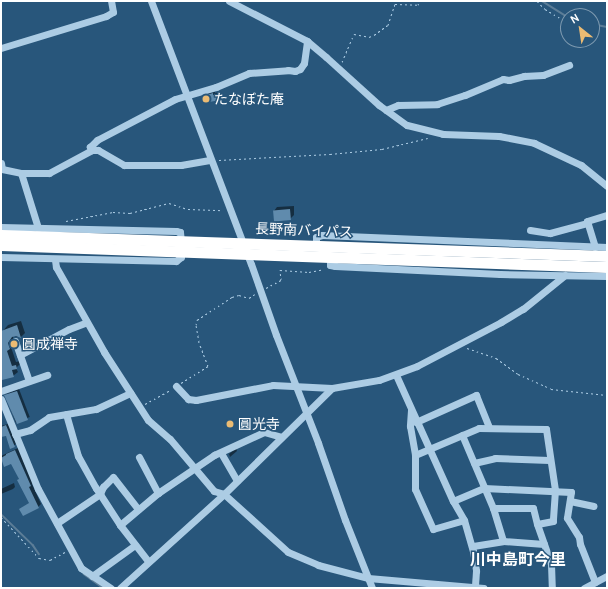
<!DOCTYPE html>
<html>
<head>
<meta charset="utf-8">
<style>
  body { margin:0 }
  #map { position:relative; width:608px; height:589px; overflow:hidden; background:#28567b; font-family:Cabin,"Noto Sans JP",sans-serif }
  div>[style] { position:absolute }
  .shadow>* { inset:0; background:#0007; transform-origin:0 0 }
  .stream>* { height:1.5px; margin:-0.75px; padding:0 0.75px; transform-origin:0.75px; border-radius:0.75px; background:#5c7d97 }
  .building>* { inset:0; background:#608bad; transform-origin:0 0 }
  .path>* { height:1px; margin-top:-0.5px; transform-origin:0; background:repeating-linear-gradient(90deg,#accce4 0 2px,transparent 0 5px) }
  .minor>* { height:7px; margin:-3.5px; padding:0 3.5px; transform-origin:3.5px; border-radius:3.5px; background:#accce4 }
  .highway>* { height:11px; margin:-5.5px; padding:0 5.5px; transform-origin:5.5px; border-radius:5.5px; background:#fff }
  .dots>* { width:11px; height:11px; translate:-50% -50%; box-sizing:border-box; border:2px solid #28567b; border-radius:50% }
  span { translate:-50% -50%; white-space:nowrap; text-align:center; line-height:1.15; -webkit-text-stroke:3px #28567b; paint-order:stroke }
  .poi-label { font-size:14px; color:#fff }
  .left { translate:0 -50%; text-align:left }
  .street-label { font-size:14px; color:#fff }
  .quarter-label { font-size:16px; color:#fff; font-weight:700 }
  .frame { position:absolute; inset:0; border:2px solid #fff; pointer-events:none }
  .north { position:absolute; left:560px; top:8px; width:40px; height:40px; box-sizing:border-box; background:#28567b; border:1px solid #7e9ab0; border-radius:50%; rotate:330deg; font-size:11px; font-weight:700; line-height:16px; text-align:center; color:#fff }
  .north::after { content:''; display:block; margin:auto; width:14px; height:18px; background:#ebbb73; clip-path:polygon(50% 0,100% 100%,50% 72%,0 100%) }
</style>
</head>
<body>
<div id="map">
  <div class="shadow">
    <i style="clip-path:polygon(215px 92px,215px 93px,221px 92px,222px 96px,220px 99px,205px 101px,204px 96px,206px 94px)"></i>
    <i style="clip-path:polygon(294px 206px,294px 215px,290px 219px,274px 211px,277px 207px)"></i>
    <i style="clip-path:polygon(21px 321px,25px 333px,21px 337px,13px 336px,14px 344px,11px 347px,16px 362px,20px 361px,20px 364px,16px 368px,18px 372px,13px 376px,2px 379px,1px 333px,8px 325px)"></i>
    <i style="left:19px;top:389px;width:30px;height:15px;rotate:69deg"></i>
    <i style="clip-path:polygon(8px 424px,16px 444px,11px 447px,6px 435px,1px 436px,1px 426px)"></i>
    <i style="clip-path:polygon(18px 448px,34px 482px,32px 484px,41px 504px,38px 507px,20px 509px,30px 503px,12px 463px,5px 466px,1px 456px)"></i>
    <i style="clip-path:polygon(236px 448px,237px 451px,230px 457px,229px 454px)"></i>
    <i style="clip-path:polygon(14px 483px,15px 487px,13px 489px,1px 494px,1px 489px)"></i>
  </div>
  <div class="stream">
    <i style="left:542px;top:1px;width:31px;rotate:32deg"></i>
    <i style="left:592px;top:24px;width:15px;rotate:11deg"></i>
    <i style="left:1px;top:514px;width:45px;rotate:44.1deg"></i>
    <i style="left:33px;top:545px;width:11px;rotate:56deg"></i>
    <i style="left:84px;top:574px;width:24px;rotate:36deg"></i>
  </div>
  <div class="building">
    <i style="clip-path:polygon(213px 93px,213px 95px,219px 94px,220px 100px,204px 103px,202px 96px)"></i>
    <i style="left:290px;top:209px;width:11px;height:17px;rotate:85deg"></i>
    <i style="clip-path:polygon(17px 325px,21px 338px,16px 336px,12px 337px,8px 343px,10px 349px,7px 351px,12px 366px,16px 365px,17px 369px,12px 370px,14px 377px,2px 380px,1px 331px)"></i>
    <i style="clip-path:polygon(17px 391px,28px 420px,17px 424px,4px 395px)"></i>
    <i style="clip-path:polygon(6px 425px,15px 447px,10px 449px,6px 436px,1px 437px,1px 427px)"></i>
    <i style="clip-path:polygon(15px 450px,31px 486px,29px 487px,39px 508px,23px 516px,19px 509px,29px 503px,17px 480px,19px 479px,11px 464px,4px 467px,1px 458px,6px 455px,6px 454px)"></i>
  </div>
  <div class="path">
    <i style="left:537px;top:1px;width:11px;rotate:45deg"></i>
    <i style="left:545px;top:9px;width:23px;rotate:31deg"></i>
    <i style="left:342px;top:62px;width:30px;rotate:-67deg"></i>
    <i style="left:354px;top:34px;width:15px;rotate:11deg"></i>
    <i style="left:369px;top:37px;width:5px;rotate:-22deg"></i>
    <i style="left:374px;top:35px;width:17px;rotate:-36deg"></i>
    <i style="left:388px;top:25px;width:22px;rotate:-72deg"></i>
    <i style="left:395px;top:4px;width:23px;rotate:2deg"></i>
    <i style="left:418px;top:5px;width:4px;rotate:-76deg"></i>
    <i style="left:219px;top:160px;width:111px;rotate:-3.1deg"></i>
    <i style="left:330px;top:154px;width:52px;rotate:-5.5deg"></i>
    <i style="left:382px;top:149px;width:47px;rotate:-13.4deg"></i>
    <i style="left:66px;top:221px;width:48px;rotate:-10.8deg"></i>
    <i style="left:113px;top:212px;width:17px;rotate:3deg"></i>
    <i style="left:130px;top:213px;width:40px;rotate:-14.4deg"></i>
    <i style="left:169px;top:203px;width:20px;rotate:18deg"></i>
    <i style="left:188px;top:209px;width:35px;rotate:2deg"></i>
    <i style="left:266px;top:288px;width:17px;rotate:-28deg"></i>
    <i style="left:281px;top:280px;width:10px;rotate:-96deg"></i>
    <i style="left:280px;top:270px;width:29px;rotate:4deg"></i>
    <i style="left:309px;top:272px;width:15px;rotate:-11deg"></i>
    <i style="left:467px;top:348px;width:31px;rotate:19deg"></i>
    <i style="left:496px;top:358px;width:27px;rotate:36deg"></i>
    <i style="left:518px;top:374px;width:36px;rotate:24deg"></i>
    <i style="left:551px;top:389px;width:56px;rotate:6.1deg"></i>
    <i style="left:181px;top:383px;width:32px;rotate:-32deg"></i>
    <i style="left:208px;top:366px;width:26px;rotate:-111deg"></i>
    <i style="left:199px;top:342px;width:17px;rotate:-100deg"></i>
    <i style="left:196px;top:325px;width:5px;rotate:-79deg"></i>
    <i style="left:197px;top:320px;width:42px;rotate:-33.3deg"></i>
    <i style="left:232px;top:297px;width:7px;rotate:-16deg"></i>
    <i style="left:239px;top:295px;width:10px;rotate:17deg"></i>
    <i style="left:249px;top:298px;width:7px;rotate:-34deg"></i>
    <i style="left:145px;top:404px;width:29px;rotate:-29deg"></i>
    <i style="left:1px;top:517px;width:56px;rotate:47.2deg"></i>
    <i style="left:39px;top:558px;width:11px;rotate:10deg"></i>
    <i style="left:50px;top:560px;width:17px;rotate:-28deg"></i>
  </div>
  <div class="minor">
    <i style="left:151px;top:1px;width:281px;rotate:69.2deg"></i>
    <i style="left:251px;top:264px;width:75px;rotate:70.6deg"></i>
    <i style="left:276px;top:335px;width:116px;rotate:68.7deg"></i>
    <i style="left:318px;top:443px;width:82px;rotate:70.7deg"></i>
    <i style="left:345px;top:520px;width:73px;rotate:68.3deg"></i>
    <i style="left:229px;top:1px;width:88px;rotate:27.1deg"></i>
    <i style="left:307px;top:41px;width:25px;rotate:40deg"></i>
    <i style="left:326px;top:57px;width:72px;rotate:42.2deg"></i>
    <i style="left:379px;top:105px;width:34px;rotate:36deg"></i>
    <i style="left:407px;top:125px;width:37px;rotate:14deg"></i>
    <i style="left:443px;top:134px;width:56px;rotate:2deg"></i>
    <i style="left:499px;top:136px;width:36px;rotate:11deg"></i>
    <i style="left:534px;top:143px;width:52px;rotate:25.1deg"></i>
    <i style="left:581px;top:165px;width:33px;rotate:39deg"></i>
    <i style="left:1px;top:48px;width:110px;rotate:-16.9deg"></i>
    <i style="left:106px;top:16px;width:8px;rotate:-30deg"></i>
    <i style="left:113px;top:12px;width:11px;rotate:-100deg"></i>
    <i style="left:386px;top:110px;width:13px;rotate:-23deg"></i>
    <i style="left:398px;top:105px;width:39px;rotate:-1deg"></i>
    <i style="left:437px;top:104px;width:29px;rotate:-18deg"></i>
    <i style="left:465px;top:95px;width:41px;rotate:-22.8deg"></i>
    <i style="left:503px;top:79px;width:6px;rotate:9deg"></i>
    <i style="left:509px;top:80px;width:16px;rotate:-15deg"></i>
    <i style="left:524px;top:76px;width:19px;rotate:-3deg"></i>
    <i style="left:543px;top:75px;width:28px;rotate:-21deg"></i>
    <i style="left:92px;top:150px;width:4px;rotate:-124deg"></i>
    <i style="left:90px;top:147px;width:10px;rotate:-45deg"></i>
    <i style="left:97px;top:140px;width:88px;rotate:-27.7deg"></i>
    <i style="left:175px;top:99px;width:43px;rotate:-16.3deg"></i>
    <i style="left:216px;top:87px;width:36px;rotate:-23deg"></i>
    <i style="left:249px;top:73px;width:39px;rotate:-4deg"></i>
    <i style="left:288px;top:70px;width:7px;rotate:8deg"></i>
    <i style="left:295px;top:71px;width:5px;rotate:-22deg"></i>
    <i style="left:300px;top:69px;width:7px;rotate:-56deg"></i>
    <i style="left:304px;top:63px;width:22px;rotate:-82deg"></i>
    <i style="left:1px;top:163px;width:6px;rotate:81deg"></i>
    <i style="left:2px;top:169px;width:19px;rotate:12deg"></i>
    <i style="left:21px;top:173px;width:28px"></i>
    <i style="left:49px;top:173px;width:49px;rotate:-28.1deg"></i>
    <i style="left:92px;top:150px;width:6px"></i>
    <i style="left:98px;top:150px;width:30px;rotate:30deg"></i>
    <i style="left:124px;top:165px;width:57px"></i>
    <i style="left:181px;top:165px;width:29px;rotate:-10deg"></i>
    <i style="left:21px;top:173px;width:58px;rotate:72.8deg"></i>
    <i style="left:1px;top:227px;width:175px;rotate:1.3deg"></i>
    <i style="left:176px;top:231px;width:4px;rotate:14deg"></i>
    <i style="left:180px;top:232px;width:9px;rotate:84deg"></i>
    <i style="left:530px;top:230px;width:20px;rotate:9deg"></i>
    <i style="left:550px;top:233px;width:39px;rotate:-15deg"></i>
    <i style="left:316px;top:245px;width:8px;rotate:-90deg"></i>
    <i style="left:316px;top:237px;width:6px;rotate:-18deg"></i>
    <i style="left:322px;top:235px;width:285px;rotate:2.4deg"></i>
    <i style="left:595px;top:247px;width:27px;rotate:-107deg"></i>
    <i style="left:587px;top:221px;width:21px;rotate:-17deg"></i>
    <i style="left:1px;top:257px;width:175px;rotate:1.3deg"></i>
    <i style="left:176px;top:261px;width:6px;rotate:-39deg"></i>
    <i style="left:181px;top:257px;width:5px;rotate:-90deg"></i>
    <i style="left:330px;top:258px;width:7px;rotate:90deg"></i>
    <i style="left:330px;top:265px;width:5px;rotate:11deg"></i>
    <i style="left:335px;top:266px;width:165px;rotate:2.8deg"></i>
    <i style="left:500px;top:274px;width:107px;rotate:1.1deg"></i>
    <i style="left:55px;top:260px;width:7px;rotate:82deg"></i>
    <i style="left:56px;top:267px;width:98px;rotate:60.5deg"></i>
    <i style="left:104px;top:352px;width:81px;rotate:57.1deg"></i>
    <i style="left:148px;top:420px;width:29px;rotate:41deg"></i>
    <i style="left:170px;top:439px;width:68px;rotate:49.8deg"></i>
    <i style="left:214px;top:491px;width:10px;rotate:17deg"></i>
    <i style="left:224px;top:494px;width:86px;rotate:42.2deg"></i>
    <i style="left:288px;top:552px;width:33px;rotate:23deg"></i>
    <i style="left:318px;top:565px;width:52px;rotate:14.6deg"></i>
    <i style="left:368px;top:578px;width:116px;rotate:4.9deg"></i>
    <i style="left:15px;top:341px;width:42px;rotate:70.7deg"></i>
    <i style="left:20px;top:355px;width:55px;rotate:-28deg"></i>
    <i style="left:69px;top:329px;width:19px;rotate:-21deg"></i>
    <i style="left:396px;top:375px;width:138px;rotate:65.7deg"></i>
    <i style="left:453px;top:501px;width:22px;rotate:60deg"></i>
    <i style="left:464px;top:520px;width:32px;rotate:74deg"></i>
    <i style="left:473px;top:551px;width:20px;rotate:81deg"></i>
    <i style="left:476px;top:571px;width:16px;rotate:94deg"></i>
    <i style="left:176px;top:386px;width:18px;rotate:47deg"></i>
    <i style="left:188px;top:399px;width:8px;rotate:7deg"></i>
    <i style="left:196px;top:400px;width:78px;rotate:-11deg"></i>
    <i style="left:273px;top:385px;width:59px;rotate:2.9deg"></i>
    <i style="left:332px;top:388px;width:48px;rotate:-9.7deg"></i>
    <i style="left:379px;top:380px;width:40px;rotate:-20.2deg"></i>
    <i style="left:417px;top:366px;width:95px;rotate:-27.6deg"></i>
    <i style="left:501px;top:322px;width:26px;rotate:-31deg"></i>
    <i style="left:523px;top:309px;width:54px;rotate:-39deg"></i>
    <i style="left:1px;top:391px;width:49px;rotate:-19.2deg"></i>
    <i style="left:1px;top:399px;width:97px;rotate:67.7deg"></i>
    <i style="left:38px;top:489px;width:90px;rotate:61.4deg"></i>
    <i style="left:81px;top:568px;width:36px;rotate:34deg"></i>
    <i style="left:411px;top:410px;width:16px;rotate:94deg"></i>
    <i style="left:410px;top:426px;width:29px;rotate:80deg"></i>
    <i style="left:415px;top:455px;width:34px;rotate:90deg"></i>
    <i style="left:415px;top:489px;width:44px;rotate:65.8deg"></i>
    <i style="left:433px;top:529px;width:32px;rotate:-16deg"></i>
    <i style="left:66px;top:414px;width:44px;rotate:74.1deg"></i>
    <i style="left:78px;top:456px;width:37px;rotate:61deg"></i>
    <i style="left:96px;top:488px;width:44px;rotate:57deg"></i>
    <i style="left:120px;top:525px;width:46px;rotate:52.1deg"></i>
    <i style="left:416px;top:422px;width:66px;rotate:-24.2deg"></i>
    <i style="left:476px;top:395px;width:35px;rotate:68deg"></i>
    <i style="left:15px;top:434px;width:16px;rotate:-15deg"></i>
    <i style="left:30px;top:430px;width:23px;rotate:-34deg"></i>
    <i style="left:49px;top:417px;width:48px;rotate:-9.7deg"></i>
    <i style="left:96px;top:409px;width:38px;rotate:-25deg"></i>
    <i style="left:462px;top:435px;width:79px;rotate:67deg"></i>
    <i style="left:493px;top:508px;width:34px;rotate:73deg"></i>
    <i style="left:503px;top:541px;width:41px;rotate:4.2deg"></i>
    <i style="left:221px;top:453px;width:32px;rotate:60deg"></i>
    <i style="left:415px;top:455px;width:69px;rotate:-22.9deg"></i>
    <i style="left:479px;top:428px;width:67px;rotate:0.9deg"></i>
    <i style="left:546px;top:429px;width:62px;rotate:81.6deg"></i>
    <i style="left:555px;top:490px;width:31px;rotate:94deg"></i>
    <i style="left:553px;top:521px;width:16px;rotate:169deg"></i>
    <i style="left:537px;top:524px;width:42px;rotate:70.7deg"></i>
    <i style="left:551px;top:564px;width:24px;rotate:88deg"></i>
    <i style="left:139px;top:457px;width:41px;rotate:62.2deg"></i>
    <i style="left:474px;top:463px;width:22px;rotate:-13deg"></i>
    <i style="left:495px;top:458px;width:54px;rotate:2.1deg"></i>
    <i style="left:453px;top:501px;width:34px;rotate:-23deg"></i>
    <i style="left:484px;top:488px;width:87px;rotate:2.6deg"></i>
    <i style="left:571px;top:492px;width:26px;rotate:99deg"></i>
    <i style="left:567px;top:518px;width:22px;rotate:58deg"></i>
    <i style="left:579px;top:537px;width:7px;rotate:82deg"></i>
    <i style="left:580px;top:544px;width:41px;rotate:68.5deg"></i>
    <i style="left:570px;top:501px;width:24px;rotate:12deg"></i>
    <i style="left:493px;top:508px;width:40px"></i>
    <i style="left:533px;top:508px;width:16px;rotate:76deg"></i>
    <i style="left:57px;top:523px;width:52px;rotate:-34deg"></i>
    <i style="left:100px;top:494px;width:8px;rotate:-67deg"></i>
    <i style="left:103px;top:487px;width:14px;rotate:-45deg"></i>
    <i style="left:113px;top:477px;width:41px;rotate:52deg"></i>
    <i style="left:120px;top:525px;width:50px;rotate:-40.1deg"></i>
    <i style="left:158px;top:493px;width:68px;rotate:-34.2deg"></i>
    <i style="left:214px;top:455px;width:55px;rotate:-24.7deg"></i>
    <i style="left:264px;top:432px;width:18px;rotate:16deg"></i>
    <i style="left:473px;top:546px;width:30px;rotate:-9deg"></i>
    <i style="left:92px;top:576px;width:53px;rotate:-35.8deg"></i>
    <i style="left:120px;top:588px;width:140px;rotate:-42.1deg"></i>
    <i style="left:224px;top:494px;width:151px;rotate:-44.5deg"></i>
    <i style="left:584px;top:588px;width:26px;rotate:-28deg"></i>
  </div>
  <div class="highway">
    <i style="left:1px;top:235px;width:606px;rotate:1.98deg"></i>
    <i style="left:1px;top:245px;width:606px;rotate:2.08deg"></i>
  </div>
  <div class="dots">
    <i style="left:206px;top:99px;background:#ebbb73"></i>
    <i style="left:14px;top:344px;background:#ebbb73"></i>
    <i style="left:230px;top:424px;background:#ebbb73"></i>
  </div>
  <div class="poi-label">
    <span class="left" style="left:214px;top:99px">たなぼた庵</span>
    <span class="left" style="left:22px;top:344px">圓成禅寺</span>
    <span class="left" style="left:238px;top:424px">圓光寺</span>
  </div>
  <div class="street-label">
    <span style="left:304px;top:230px;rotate:2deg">長野南バイパス</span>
  </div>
  <div class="quarter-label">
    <span style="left:518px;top:560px">川中島町今里</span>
  </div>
  <div class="frame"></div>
  <div class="north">N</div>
</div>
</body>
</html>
